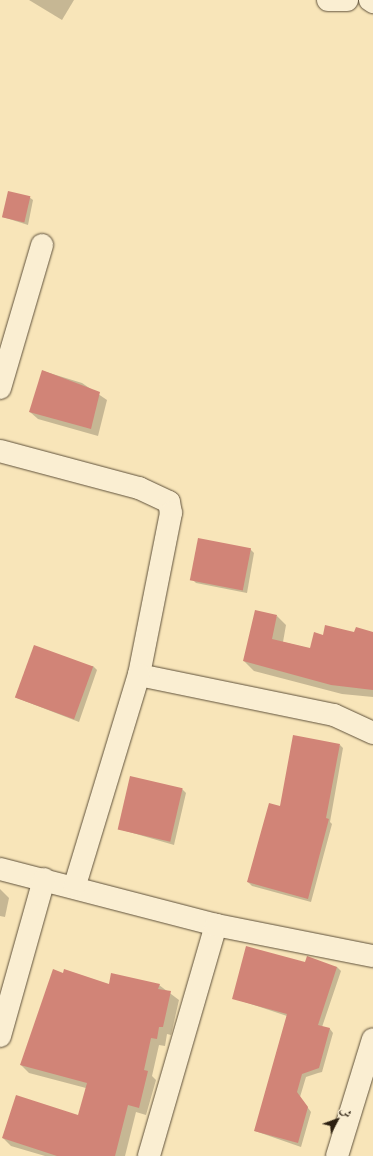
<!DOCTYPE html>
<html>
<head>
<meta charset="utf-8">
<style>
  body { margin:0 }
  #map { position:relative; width:373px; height:1156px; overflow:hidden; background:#f8e5b9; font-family:"Gentium Book Plus",Amiri,serif }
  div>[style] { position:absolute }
  .shadow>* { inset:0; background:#0003 }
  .building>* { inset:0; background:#d18477; transform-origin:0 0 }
  .roads { filter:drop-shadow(0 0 1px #5f513b) drop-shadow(0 0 1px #5f513b) }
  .street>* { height:22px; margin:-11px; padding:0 11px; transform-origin:11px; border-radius:11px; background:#faeed2 }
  span { translate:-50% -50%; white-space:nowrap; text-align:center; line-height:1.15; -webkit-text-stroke:3.5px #faeed2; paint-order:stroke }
  .north { position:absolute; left:317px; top:1100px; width:40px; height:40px; -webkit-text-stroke:3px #faeed2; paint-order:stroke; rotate:49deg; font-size:11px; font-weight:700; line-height:16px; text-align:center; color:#2c2011 }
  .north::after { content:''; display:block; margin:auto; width:14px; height:18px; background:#2c2011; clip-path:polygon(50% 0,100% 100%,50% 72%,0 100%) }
</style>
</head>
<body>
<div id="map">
  <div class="shadow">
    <i style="clip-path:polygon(29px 0,74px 0,62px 20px)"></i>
    <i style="clip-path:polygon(29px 197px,33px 200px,28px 225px,3px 217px)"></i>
    <i style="clip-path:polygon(43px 371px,82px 383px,107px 400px,98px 436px,38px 419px,30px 412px)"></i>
    <i style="clip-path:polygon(250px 549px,254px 553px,247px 593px,196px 583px,192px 579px)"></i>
    <i style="clip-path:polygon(277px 616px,286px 625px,283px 642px,311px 649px,323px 636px,373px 633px,373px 697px,342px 694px,254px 671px,244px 661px)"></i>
    <i style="clip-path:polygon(93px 666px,97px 670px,79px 722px,17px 698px)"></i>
    <i style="clip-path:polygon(340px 745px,343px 748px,330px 822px,332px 824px,311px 902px,252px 886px,248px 882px,281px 807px)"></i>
    <i style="clip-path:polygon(182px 789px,186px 793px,174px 845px,119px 829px)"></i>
    <i style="clip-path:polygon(0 889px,9px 898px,5px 917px,0 916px)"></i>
    <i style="clip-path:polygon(306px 963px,337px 967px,341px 971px,322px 1027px,330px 1029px,333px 1033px,322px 1072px,318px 1073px,331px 1030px,318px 1073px,306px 1077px,300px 1097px,311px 1112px,301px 1147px,255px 1131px,287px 1016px,233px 998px)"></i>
    <i style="clip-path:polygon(159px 985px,179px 1000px,171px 1035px,167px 1034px,165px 1046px,159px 1045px,152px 1076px,156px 1080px,146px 1115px,136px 1112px,125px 1156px,45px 1156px,11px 1146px,3px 1138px,79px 1117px,86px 1088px,29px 1073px,21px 1065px,109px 986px)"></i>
  </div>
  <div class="building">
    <i style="left:8px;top:191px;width:23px;height:27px;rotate:13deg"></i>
    <i style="clip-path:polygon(42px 370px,100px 392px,91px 429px,29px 412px)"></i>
    <i style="left:198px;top:538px;width:54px;height:43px;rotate:11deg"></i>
    <i style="clip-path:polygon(255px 610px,277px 615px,272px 639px,310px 648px,314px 632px,323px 635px,325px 625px,354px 632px,356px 627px,373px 632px,373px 690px,331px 685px,243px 661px)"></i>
    <i style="left:34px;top:645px;width:63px;height:56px;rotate:20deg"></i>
    <i style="clip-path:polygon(293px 735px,340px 744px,326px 818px,329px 819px,308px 899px,247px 882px,269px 803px,280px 806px)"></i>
    <i style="left:130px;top:776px;width:54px;height:55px;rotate:13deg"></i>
    <i style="clip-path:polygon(246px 946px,305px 962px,307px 956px,337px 967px,318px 1025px,330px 1028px,319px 1068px,302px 1074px,297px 1092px,308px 1107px,298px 1143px,254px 1131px,287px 1014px,232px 999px)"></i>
    <i style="clip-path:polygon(53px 969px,63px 973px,64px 969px,109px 984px,111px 973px,160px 984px,158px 989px,171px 991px,163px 1027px,159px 1027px,157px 1039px,151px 1038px,144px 1070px,148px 1071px,139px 1108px,128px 1105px,115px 1156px,57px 1156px,2px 1138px,16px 1095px,78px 1115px,87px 1083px,20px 1065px)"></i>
  </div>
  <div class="roads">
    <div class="street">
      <i style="left:328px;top:0;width:19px"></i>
      <i style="left:370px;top:0;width:4px;rotate:34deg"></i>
      <i style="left:0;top:388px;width:149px;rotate:-73.6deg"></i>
      <i style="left:0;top:451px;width:144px;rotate:14.9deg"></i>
      <i style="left:139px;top:488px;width:33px;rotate:25deg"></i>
      <i style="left:169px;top:502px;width:11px;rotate:80deg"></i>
      <i style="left:171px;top:513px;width:165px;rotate:101.2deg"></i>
      <i style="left:139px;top:675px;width:199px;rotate:11.6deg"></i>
      <i style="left:334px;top:715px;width:43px;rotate:24.8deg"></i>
      <i style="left:0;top:869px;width:223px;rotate:14.5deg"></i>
      <i style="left:216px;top:925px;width:241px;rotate:106.2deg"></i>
      <i style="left:75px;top:885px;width:220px;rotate:-73.1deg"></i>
      <i style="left:216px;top:925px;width:160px;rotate:11.2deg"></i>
      <i style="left:0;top:1036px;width:163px;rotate:-74.3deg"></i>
      <i style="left:337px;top:1156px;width:122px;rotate:-72.9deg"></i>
    </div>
  </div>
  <div class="north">ش</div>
</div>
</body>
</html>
